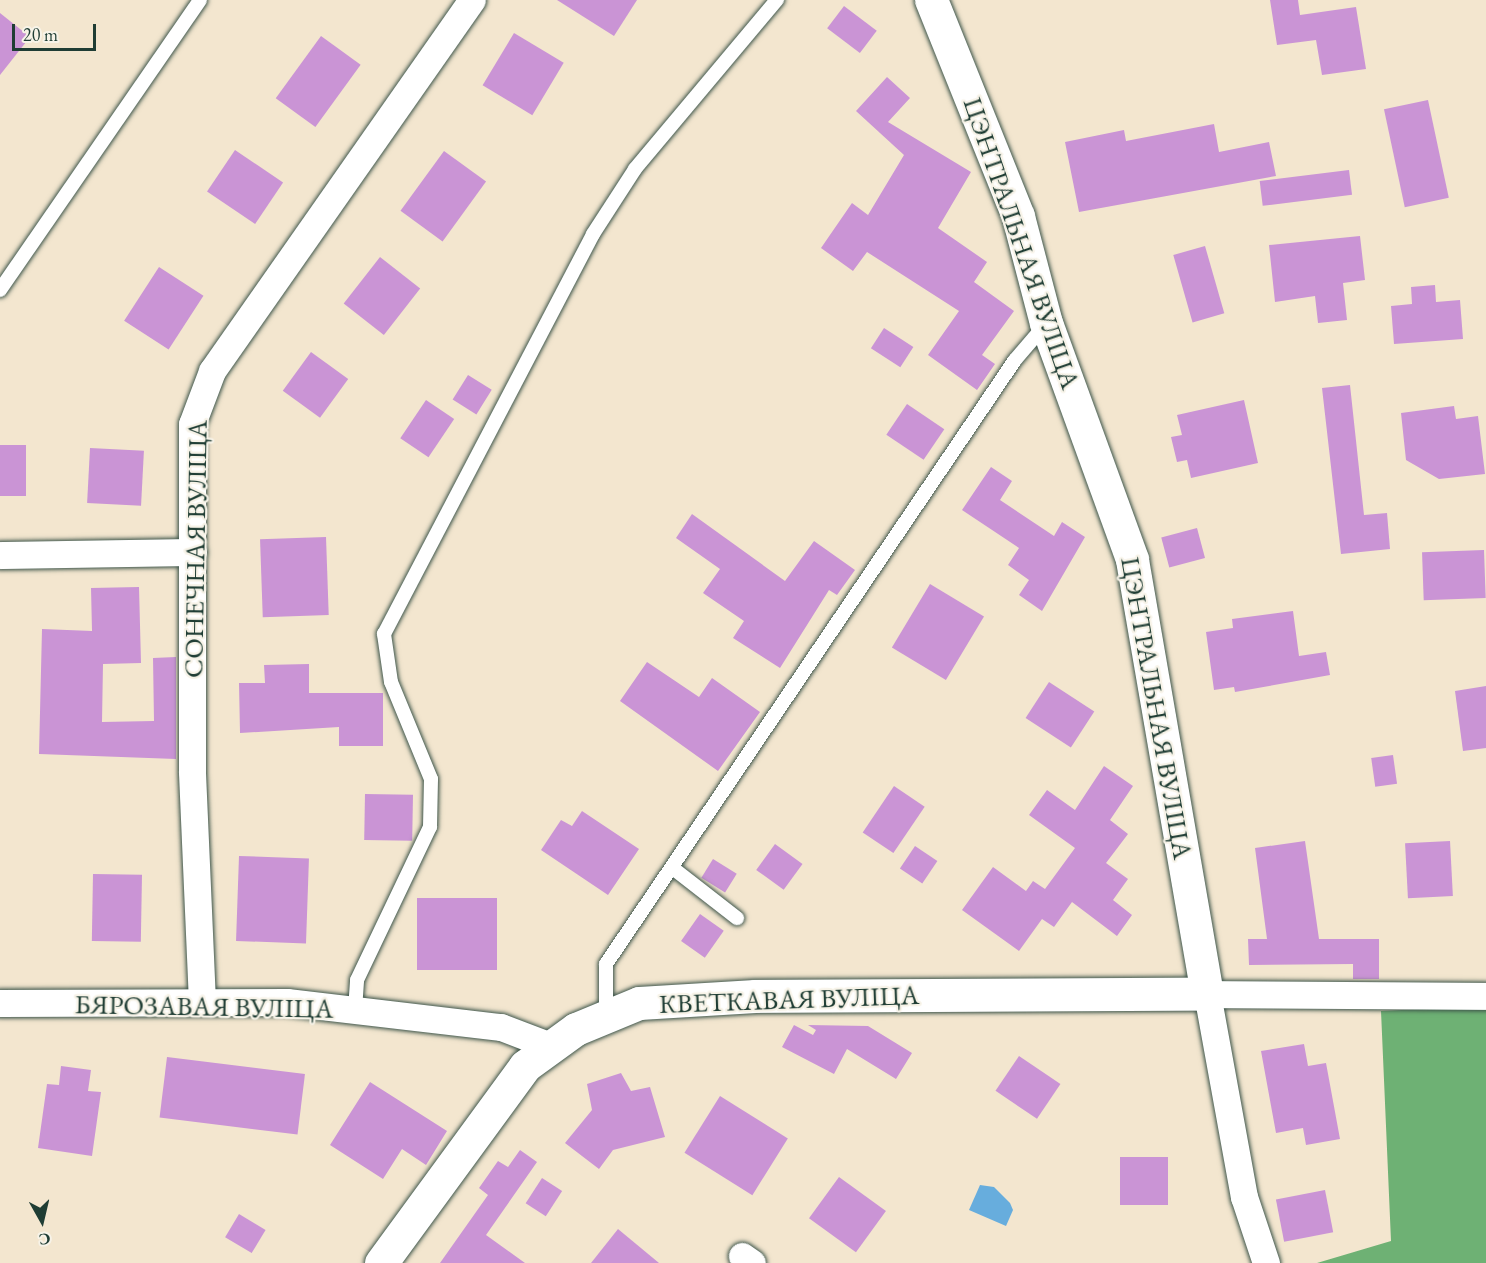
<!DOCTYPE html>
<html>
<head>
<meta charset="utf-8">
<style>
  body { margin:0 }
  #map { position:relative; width:1486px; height:1263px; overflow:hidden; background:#f3e6cf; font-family:"EB Garamond",serif }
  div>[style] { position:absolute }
  .forest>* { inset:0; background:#6eb174 }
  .water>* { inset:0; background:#67addd }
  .building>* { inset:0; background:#ca94d5; transform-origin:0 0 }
  .roads { filter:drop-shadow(0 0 2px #3f564b) drop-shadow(0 0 2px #3f564b) }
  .service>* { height:14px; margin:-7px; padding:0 7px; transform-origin:7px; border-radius:7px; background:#fff }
  .minor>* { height:27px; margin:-13.5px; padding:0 13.5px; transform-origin:13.5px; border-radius:13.5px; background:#fff }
  .tertiary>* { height:33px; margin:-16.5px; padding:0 16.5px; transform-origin:16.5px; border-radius:16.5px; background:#fff }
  span { translate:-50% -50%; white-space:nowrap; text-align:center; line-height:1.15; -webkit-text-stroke:4.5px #f7f3e8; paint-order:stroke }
  .street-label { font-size:27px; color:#1f3d34 }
  .north { position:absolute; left:12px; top:1191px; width:60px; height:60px; -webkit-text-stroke:4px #f7f3e8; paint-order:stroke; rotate:172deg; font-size:16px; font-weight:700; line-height:24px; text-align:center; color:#1f3d34 }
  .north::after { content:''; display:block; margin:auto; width:21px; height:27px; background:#1f3d34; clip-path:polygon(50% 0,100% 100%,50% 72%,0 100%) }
  .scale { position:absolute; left:12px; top:24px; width:84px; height:27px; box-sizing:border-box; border:3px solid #1f3d34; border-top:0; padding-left:8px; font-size:18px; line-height:21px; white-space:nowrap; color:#1f3d34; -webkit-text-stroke:4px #f7f3e8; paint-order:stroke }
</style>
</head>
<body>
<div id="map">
  <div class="forest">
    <i style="clip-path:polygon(1486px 1006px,1486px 1263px,1317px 1263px,1391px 1241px,1381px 1011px)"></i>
  </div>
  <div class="water">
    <i style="clip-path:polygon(980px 1185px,994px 1187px,1010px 1203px,1013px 1210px,1006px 1226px,969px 1210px)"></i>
  </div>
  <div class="building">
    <i style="clip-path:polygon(557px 0,637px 0,614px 36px)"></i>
    <i style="clip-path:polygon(1270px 0,1298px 0,1300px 15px,1356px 7px,1366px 69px,1322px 75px,1316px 40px,1277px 45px)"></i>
    <i style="left:844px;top:6px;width:41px;height:28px;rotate:37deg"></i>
    <i style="clip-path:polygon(0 13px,30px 37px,0 75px)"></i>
    <i style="left:514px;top:33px;width:58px;height:61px;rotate:31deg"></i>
    <i style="left:321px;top:36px;width:49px;height:77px;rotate:36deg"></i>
    <i style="clip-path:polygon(887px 77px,910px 98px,888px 122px,971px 172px,938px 228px,987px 262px,974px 282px,1014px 311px,982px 355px,995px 364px,977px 390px,928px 355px,959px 311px,867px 252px,853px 271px,821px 248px,852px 203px,868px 215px,904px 155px,856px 111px)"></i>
    <i style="left:1428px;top:100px;width:100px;height:45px;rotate:78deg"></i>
    <i style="clip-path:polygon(1214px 124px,1219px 152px,1269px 142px,1276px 176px,1079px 212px,1065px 142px,1124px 130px,1126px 141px)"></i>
    <i style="left:235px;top:150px;width:58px;height:50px;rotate:34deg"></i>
    <i style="left:444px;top:151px;width:52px;height:74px;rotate:36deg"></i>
    <i style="left:1349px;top:170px;width:25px;height:90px;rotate:83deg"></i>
    <i style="clip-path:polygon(1360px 236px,1365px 280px,1343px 283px,1347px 320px,1318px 323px,1315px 296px,1275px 302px,1269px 245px)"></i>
    <i style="left:1205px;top:246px;width:70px;height:33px;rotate:74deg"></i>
    <i style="left:380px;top:257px;width:51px;height:59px;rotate:38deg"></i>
    <i style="left:159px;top:267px;width:53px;height:64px;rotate:33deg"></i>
    <i style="clip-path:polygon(1435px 285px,1436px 302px,1460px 300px,1463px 339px,1394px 344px,1391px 306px,1412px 304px,1411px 287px)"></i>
    <i style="left:884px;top:328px;width:35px;height:24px;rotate:33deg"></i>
    <i style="left:311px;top:352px;width:46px;height:48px;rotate:36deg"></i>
    <i style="left:468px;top:375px;width:28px;height:29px;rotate:32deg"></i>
    <i style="clip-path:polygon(1350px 385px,1364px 515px,1387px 513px,1390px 549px,1341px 554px,1322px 388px)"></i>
    <i style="left:426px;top:400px;width:34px;height:46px;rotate:34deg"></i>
    <i style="clip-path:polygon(1244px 400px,1258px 463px,1191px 478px,1187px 460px,1177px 462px,1171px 437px,1182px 435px,1177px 415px)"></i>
    <i style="left:907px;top:404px;width:45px;height:37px;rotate:34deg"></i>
    <i style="clip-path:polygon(1454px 406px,1456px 419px,1478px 416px,1485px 474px,1439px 479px,1406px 460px,1401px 413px)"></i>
    <i style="left:0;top:445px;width:26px;height:51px"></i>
    <i style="left:90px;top:448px;width:54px;height:55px;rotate:3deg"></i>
    <i style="clip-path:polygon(991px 467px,1012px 481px,1000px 500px,1054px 536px,1062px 522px,1085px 537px,1042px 611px,1019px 595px,1029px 580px,1008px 565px,1019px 548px,962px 510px)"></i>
    <i style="clip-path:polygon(692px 514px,785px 581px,814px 541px,855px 570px,837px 595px,829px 590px,780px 668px,733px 638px,744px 621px,703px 593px,720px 569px,676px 538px)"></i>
    <i style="left:1197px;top:528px;width:31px;height:37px;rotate:75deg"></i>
    <i style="left:326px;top:537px;width:78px;height:66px;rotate:88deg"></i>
    <i style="left:1484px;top:550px;width:48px;height:62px;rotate:88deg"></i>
    <i style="left:930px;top:584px;width:63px;height:74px;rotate:31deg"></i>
    <i style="clip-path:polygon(139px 587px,141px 663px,103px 664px,102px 722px,154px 721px,153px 658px,176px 657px,176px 759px,39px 754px,42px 629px,92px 631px,91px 588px)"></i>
    <i style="clip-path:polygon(1293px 611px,1299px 656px,1326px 652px,1330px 675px,1235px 692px,1234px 687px,1214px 690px,1206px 632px,1233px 628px,1232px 619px)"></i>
    <i style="clip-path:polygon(647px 662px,699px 697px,712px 678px,760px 712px,718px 771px,620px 701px)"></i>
    <i style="clip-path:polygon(309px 664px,309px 693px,383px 693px,383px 746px,339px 746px,339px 727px,240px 733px,239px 683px,265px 683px,264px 665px)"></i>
    <i style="left:1049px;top:682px;width:54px;height:43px;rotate:33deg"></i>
    <i style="clip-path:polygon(1486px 686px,1486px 748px,1463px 751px,1455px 691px)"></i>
    <i style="left:1393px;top:755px;width:29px;height:22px;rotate:82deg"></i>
    <i style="clip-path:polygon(1104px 766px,1133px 786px,1110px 820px,1128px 834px,1106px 863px,1128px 879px,1113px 900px,1132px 915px,1117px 936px,1072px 902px,1054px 927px,1042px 919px,1019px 951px,962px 910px,993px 867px,1026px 891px,1033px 881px,1045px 889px,1075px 848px,1029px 815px,1047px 790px,1075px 810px)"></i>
    <i style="left:894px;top:786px;width:37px;height:56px;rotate:34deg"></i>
    <i style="left:365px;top:794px;width:48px;height:46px;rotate:1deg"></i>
    <i style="clip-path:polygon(582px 811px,639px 849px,608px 895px,541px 850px,561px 820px,572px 826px)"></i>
    <i style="clip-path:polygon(1305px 841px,1319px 939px,1379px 939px,1379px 979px,1353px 979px,1353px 964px,1249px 965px,1248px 939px,1267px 939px,1255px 848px)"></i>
    <i style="left:1450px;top:841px;width:55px;height:45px;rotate:87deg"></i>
    <i style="left:775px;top:844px;width:34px;height:32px;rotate:36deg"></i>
    <i style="left:915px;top:846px;width:27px;height:27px;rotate:34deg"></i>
    <i style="left:239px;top:856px;width:70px;height:85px;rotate:2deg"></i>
    <i style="left:713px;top:859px;width:28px;height:22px;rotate:32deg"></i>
    <i style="left:93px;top:874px;width:49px;height:67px;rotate:1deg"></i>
    <i style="left:417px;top:898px;width:80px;height:72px"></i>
    <i style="left:700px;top:914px;width:29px;height:33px;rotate:35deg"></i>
    <i style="clip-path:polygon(794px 1025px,813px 1035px,816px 1030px,808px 1025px,868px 1026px,912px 1053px,896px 1079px,847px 1049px,834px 1074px,782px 1047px)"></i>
    <i style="clip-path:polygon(1304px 1044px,1308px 1066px,1326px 1063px,1340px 1139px,1306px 1145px,1303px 1128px,1276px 1133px,1261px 1051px)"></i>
    <i style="left:1019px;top:1056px;width:50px;height:42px;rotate:34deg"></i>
    <i style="left:167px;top:1057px;width:139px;height:61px;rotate:7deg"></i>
    <i style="clip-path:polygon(61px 1066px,91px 1070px,88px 1091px,101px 1092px,92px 1156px,38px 1148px,47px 1084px,59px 1085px)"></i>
    <i style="clip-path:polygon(621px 1073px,631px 1091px,650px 1087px,665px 1137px,613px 1150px,599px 1169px,565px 1143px,592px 1110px,587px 1084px)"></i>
    <i style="clip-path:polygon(370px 1082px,447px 1131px,426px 1165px,402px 1149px,383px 1179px,330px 1145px)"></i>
    <i style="left:720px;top:1096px;width:80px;height:67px;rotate:32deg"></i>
    <i style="clip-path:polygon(520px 1150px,537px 1162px,486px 1235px,525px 1263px,440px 1263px,488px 1195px,479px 1188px,498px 1161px,508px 1167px)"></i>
    <i style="left:1120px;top:1157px;width:48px;height:48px"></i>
    <i style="left:839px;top:1177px;width:58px;height:51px;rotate:36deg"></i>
    <i style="left:542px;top:1178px;width:24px;height:30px;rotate:33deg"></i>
    <i style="left:1325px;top:1190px;width:43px;height:50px;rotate:79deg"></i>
    <i style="left:239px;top:1214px;width:31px;height:27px;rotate:31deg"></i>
    <i style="clip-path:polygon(618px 1229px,659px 1263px,591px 1263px)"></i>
  </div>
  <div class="roads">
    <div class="service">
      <i style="left:0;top:290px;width:352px;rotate:-55.4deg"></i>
      <i style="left:674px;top:869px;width:80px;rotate:37.9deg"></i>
      <i style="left:355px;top:1010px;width:30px;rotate:-86deg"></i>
      <i style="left:357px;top:980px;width:170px;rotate:-64.5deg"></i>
      <i style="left:430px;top:827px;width:48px;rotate:-88.8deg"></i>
      <i style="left:431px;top:779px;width:105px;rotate:-112.4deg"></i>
      <i style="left:391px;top:682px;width:49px;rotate:-98.3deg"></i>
      <i style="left:384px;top:634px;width:451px;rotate:-62.4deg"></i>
      <i style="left:593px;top:234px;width:77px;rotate:-57.1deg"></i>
      <i style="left:635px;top:169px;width:221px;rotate:-50deg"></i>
      <i style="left:606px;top:1015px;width:51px;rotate:-90deg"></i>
      <i style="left:606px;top:964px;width:729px;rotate:-55.9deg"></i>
      <i style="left:1015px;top:360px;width:46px;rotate:-49.4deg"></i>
    </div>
    <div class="minor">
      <i style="left:0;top:555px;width:193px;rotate:-0.9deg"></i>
      <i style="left:202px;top:1002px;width:231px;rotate:-92.5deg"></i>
      <i style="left:192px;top:771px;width:347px;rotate:-90deg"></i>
      <i style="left:192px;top:424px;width:57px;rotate:-69.3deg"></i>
      <i style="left:212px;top:371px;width:453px;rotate:-55deg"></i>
      <i style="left:0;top:1003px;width:287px;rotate:-0.2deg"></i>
      <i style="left:287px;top:1002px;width:215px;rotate:6.7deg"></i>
      <i style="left:501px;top:1027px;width:50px;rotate:21deg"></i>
      <i style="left:742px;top:1256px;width:12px;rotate:35deg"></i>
      <i style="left:1266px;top:1263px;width:70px;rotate:-108.4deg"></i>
      <i style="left:1244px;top:1197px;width:206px;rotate:-100.3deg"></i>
      <i style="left:1207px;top:994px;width:279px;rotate:0.4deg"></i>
    </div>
    <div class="tertiary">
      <i style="left:381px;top:1263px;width:244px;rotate:-53.8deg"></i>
      <i style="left:525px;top:1066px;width:63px;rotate:-36deg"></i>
      <i style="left:576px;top:1029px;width:68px;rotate:-22.4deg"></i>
      <i style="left:639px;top:1003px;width:116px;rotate:-3.5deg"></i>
      <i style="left:755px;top:996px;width:452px;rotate:-0.3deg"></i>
      <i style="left:1207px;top:994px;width:441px;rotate:-99.8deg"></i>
      <i style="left:1132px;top:559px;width:251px;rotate:-110deg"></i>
      <i style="left:1046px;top:323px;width:111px;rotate:-104.7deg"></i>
      <i style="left:1018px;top:216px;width:233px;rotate:-111.9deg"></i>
    </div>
  </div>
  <div class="street-label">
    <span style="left:1022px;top:243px;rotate:71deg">ЦЭНТРАЛЬНАЯ ВУЛІЦА</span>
    <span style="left:195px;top:549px;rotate:-89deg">СОНЕЧНАЯ ВУЛІЦА</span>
    <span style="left:1157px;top:708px;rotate:80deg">ЦЭНТРАЛЬНАЯ ВУЛІЦА</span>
    <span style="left:789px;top:999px;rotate:-2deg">КВЕТКАВАЯ ВУЛІЦА</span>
    <span style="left:204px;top:1006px;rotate:1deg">БЯРОЗАВАЯ ВУЛІЦА</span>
  </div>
  <div class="north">С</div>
  <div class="scale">20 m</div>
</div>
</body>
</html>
